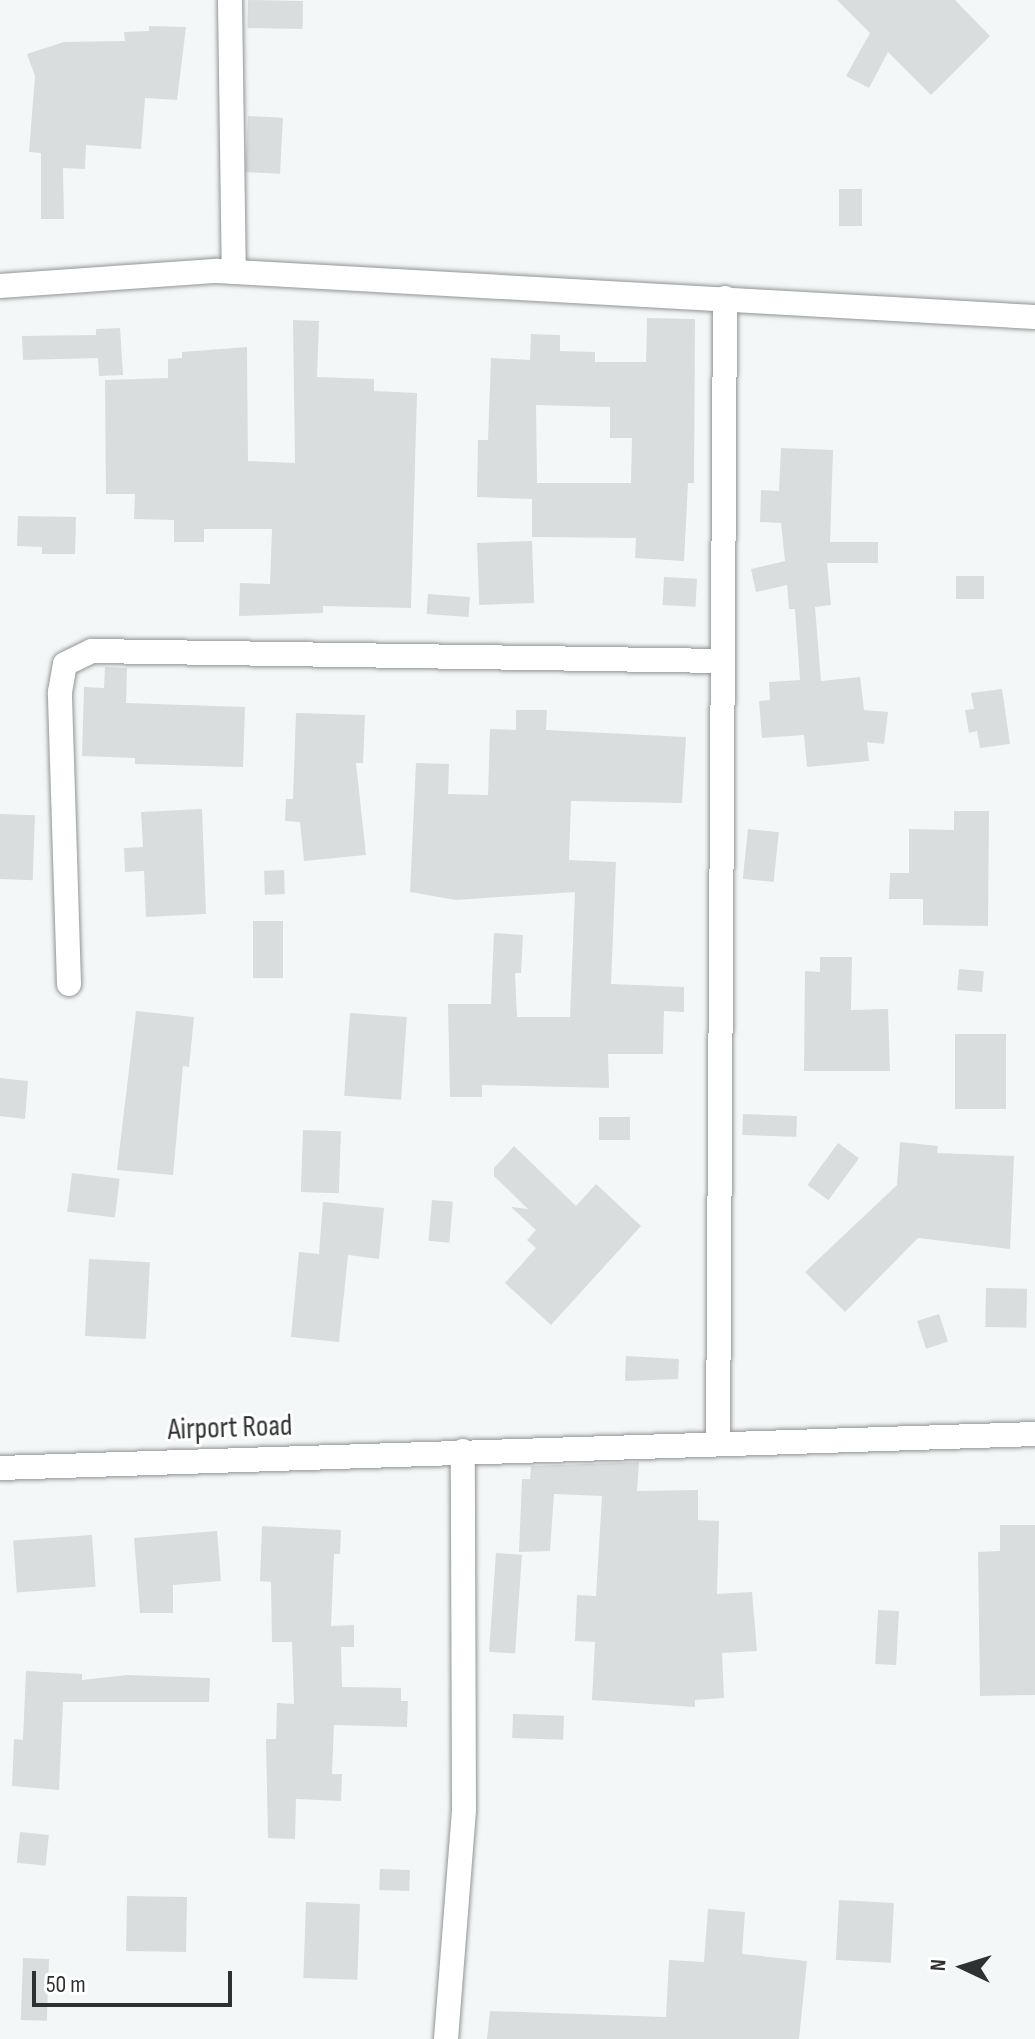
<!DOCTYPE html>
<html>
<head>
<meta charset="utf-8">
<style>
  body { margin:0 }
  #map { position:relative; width:1035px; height:2039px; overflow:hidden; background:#f4f7f8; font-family:"Sofia Sans Condensed",sans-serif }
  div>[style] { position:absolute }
  .building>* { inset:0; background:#d9dddd; transform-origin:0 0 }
  .roads { filter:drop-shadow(0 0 2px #919595) drop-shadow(0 0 2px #919595) }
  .street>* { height:24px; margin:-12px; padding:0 12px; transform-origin:12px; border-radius:12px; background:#fff }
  span { translate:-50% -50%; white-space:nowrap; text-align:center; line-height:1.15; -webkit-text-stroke:6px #fff; paint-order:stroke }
  .street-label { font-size:30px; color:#2f3131 }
  .north { position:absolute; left:923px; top:1927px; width:80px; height:80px; -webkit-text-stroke:6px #fff; paint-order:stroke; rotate:274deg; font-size:22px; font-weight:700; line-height:32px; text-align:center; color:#2f3131 }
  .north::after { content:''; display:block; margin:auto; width:28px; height:36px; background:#2f3131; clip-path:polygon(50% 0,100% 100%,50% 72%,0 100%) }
  .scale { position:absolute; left:32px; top:1971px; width:200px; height:36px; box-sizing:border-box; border:4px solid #2f3131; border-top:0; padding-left:10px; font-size:24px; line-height:28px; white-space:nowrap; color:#2f3131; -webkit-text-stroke:6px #fff; paint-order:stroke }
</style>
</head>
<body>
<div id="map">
  <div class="building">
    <i style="left:248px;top:0;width:55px;height:28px;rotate:1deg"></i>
    <i style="clip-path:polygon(837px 0,955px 0,990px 36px,931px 95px,888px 52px,869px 88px,846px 76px,870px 33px)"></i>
    <i style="clip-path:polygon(149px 26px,186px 27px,177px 100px,145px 98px,141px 149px,86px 145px,85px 169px,63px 168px,64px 219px,41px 219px,41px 153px,29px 152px,35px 76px,27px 54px,64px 42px,125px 41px,124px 32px,149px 31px)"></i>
    <i style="left:248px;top:116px;width:35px;height:56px;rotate:3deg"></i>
    <i style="left:839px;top:189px;width:23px;height:37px"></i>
    <i style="clip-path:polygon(evenodd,647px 318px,695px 319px,694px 483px,688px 483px,684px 561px,635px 558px,636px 538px,532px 537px,532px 499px,477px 497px,478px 440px,488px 440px,491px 358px,530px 360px,531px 334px,560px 335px,560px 351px,595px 352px,595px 362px,646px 362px,647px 318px,536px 405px,610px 407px,610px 438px,632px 438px,631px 483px,537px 483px,536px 405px)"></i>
    <i style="clip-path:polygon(293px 320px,319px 321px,317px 377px,374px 379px,374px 391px,417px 393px,411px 608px,323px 606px,323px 613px,239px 616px,240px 583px,270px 584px,272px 529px,204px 529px,204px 542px,174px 542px,174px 520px,134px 519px,135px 494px,106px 494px,105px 380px,168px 378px,168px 359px,182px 358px,182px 352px,247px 347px,248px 461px,295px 463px)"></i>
    <i style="clip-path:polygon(120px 328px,123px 375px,99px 376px,98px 358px,23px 360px,22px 336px,96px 335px,96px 329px)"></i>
    <i style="clip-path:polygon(781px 448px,833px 450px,830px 542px,878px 542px,878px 563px,827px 563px,831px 605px,815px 607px,821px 681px,860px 677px,864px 710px,888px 712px,884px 744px,867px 742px,869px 761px,807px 767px,804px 735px,762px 738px,759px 701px,770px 700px,769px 682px,800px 680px,795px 609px,789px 609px,787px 585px,756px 592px,751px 569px,785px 561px,781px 523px,760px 522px,761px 490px,779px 491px)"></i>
    <i style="clip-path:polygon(18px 516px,76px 517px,75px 554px,42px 554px,42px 547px,17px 546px)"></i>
    <i style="left:532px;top:541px;width:62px;height:55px;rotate:88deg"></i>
    <i style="left:984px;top:576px;width:23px;height:28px;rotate:90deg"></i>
    <i style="left:664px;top:577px;width:33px;height:28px;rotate:3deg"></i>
    <i style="left:428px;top:594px;width:42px;height:20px;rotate:4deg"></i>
    <i style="clip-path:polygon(105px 667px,127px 668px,126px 703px,245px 707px,243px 767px,135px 764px,135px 758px,82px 756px,84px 687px,104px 688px)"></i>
    <i style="clip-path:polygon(1002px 689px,1010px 744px,980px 748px,977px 731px,969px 733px,965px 710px,974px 709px,971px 693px)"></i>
    <i style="clip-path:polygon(516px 710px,547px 710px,546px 730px,686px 737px,682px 803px,571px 801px,569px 860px,616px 862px,611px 984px,684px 987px,684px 1012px,664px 1011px,663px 1054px,608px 1054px,609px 1088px,482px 1085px,482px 1097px,450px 1097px,448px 1004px,491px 1004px,494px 933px,523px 935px,521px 973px,515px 973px,517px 1017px,570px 1017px,575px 892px,456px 900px,410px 892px,416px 763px,449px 764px,448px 794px,488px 795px,490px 729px,516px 730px)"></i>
    <i style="clip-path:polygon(296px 713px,365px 715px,363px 763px,356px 763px,366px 855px,304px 861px,300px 822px,285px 821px,286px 799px,293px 799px)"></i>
    <i style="clip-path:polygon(202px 809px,206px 914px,146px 917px,144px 871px,125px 872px,124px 848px,143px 847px,141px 812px)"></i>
    <i style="clip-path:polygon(954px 811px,989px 811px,988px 926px,923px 925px,923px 899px,889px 899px,890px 873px,909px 873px,909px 829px,954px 830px)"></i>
    <i style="left:0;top:814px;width:35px;height:65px;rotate:2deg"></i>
    <i style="left:748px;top:829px;width:31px;height:50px;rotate:6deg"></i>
    <i style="left:284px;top:870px;width:24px;height:20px;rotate:88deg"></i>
    <i style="left:253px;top:921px;width:30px;height:57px"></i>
    <i style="clip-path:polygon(820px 957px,852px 957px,851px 1010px,888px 1009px,890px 1071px,804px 1071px,805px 971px,820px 972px)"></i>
    <i style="left:959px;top:969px;width:25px;height:21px;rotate:5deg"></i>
    <i style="clip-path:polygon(136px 1011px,194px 1017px,189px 1067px,183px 1066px,173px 1175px,117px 1170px)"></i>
    <i style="left:350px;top:1013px;width:57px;height:83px;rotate:4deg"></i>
    <i style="left:955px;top:1034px;width:51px;height:75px"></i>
    <i style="clip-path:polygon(0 1078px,28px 1081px,25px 1119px,0 1116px)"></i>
    <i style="left:743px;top:1114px;width:54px;height:21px;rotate:2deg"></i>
    <i style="left:599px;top:1117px;width:31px;height:23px"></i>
    <i style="left:303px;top:1130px;width:38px;height:62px;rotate:2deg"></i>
    <i style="clip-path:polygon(900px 1142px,938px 1146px,937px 1153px,1014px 1156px,1010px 1249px,918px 1238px,845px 1312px,805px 1272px,897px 1185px)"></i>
    <i style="left:838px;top:1143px;width:26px;height:52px;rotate:36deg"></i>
    <i style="clip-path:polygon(514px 1146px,576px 1206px,596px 1184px,641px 1226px,551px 1325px,505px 1283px,536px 1248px,527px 1240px,536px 1230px,511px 1207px,528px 1209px,494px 1176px,494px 1168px)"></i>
    <i style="left:72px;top:1173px;width:48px;height:39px;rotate:7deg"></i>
    <i style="left:432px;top:1200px;width:21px;height:41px;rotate:5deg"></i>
    <i style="clip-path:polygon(323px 1202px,384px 1208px,379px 1259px,348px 1255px,339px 1342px,291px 1337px,299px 1252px,319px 1254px)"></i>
    <i style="left:89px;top:1259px;width:61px;height:77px;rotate:3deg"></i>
    <i style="left:986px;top:1288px;width:41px;height:39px;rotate:1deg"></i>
    <i style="left:939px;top:1314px;width:29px;height:23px;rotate:72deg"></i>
    <i style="clip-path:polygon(626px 1356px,679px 1359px,678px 1379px,625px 1381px)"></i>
    <i style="clip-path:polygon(639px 1462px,637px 1491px,698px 1490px,698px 1520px,719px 1521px,717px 1594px,752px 1592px,757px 1651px,722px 1653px,724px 1698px,695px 1700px,695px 1707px,592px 1700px,595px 1642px,575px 1641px,577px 1595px,596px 1596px,602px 1496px,554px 1494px,550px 1551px,519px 1552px,522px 1479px,530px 1479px,531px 1466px)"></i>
    <i style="clip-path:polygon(1000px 1525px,1035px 1525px,1035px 1695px,980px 1696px,978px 1552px,1000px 1551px)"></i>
    <i style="clip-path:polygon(262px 1526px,341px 1530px,340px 1554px,334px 1554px,331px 1626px,354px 1625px,354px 1647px,341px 1647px,342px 1687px,401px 1688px,401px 1701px,408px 1701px,407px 1727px,334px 1725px,332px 1774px,342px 1774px,341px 1801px,296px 1799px,295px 1839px,268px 1838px,266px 1739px,276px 1739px,277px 1703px,294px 1704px,292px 1642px,272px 1642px,271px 1582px,260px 1581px)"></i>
    <i style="clip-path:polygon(217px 1531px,221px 1581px,173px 1585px,173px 1613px,140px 1613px,134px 1538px)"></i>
    <i style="left:92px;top:1535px;width:52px;height:79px;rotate:86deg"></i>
    <i style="left:496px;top:1553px;width:26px;height:99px;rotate:4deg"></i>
    <i style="left:878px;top:1610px;width:21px;height:54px;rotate:3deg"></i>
    <i style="clip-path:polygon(26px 1671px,82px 1674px,82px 1680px,127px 1675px,210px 1678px,209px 1702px,63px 1702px,59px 1790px,12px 1786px,14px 1739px,23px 1740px)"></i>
    <i style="left:513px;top:1714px;width:51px;height:24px;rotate:2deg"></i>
    <i style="left:20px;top:1832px;width:29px;height:31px;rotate:6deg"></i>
    <i style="left:380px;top:1869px;width:30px;height:21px;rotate:2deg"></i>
    <i style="left:127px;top:1896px;width:60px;height:55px;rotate:1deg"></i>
    <i style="left:839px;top:1900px;width:55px;height:60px;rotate:3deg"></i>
    <i style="left:306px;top:1902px;width:54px;height:76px;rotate:2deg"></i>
    <i style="clip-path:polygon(708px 1909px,745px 1912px,742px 1954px,807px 1961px,799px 2039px,487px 2039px,490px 2011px,666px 2017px,669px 1960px,704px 1962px)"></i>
    <i style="left:23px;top:1958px;width:26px;height:62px;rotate:2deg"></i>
  </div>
  <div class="roads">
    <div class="street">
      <i style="left:230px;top:0;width:272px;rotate:89.2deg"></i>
      <i style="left:0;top:286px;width:218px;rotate:-4deg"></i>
      <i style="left:217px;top:271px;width:819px;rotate:3.22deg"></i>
      <i style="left:69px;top:984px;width:292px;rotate:-91.8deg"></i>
      <i style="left:60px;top:692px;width:28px;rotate:-80deg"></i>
      <i style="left:65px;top:664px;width:30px;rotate:-26deg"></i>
      <i style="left:92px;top:651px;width:629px;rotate:0.91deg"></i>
      <i style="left:718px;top:1444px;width:1146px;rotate:-89.65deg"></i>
      <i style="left:0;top:1468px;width:1036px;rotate:-1.88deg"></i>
      <i style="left:446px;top:2039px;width:231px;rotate:-85.5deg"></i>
      <i style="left:464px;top:1809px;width:358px;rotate:-90.2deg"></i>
    </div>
  </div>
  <div class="street-label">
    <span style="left:230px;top:1428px;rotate:-2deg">Airport Road</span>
  </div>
  <div class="north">N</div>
  <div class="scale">50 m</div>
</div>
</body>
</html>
